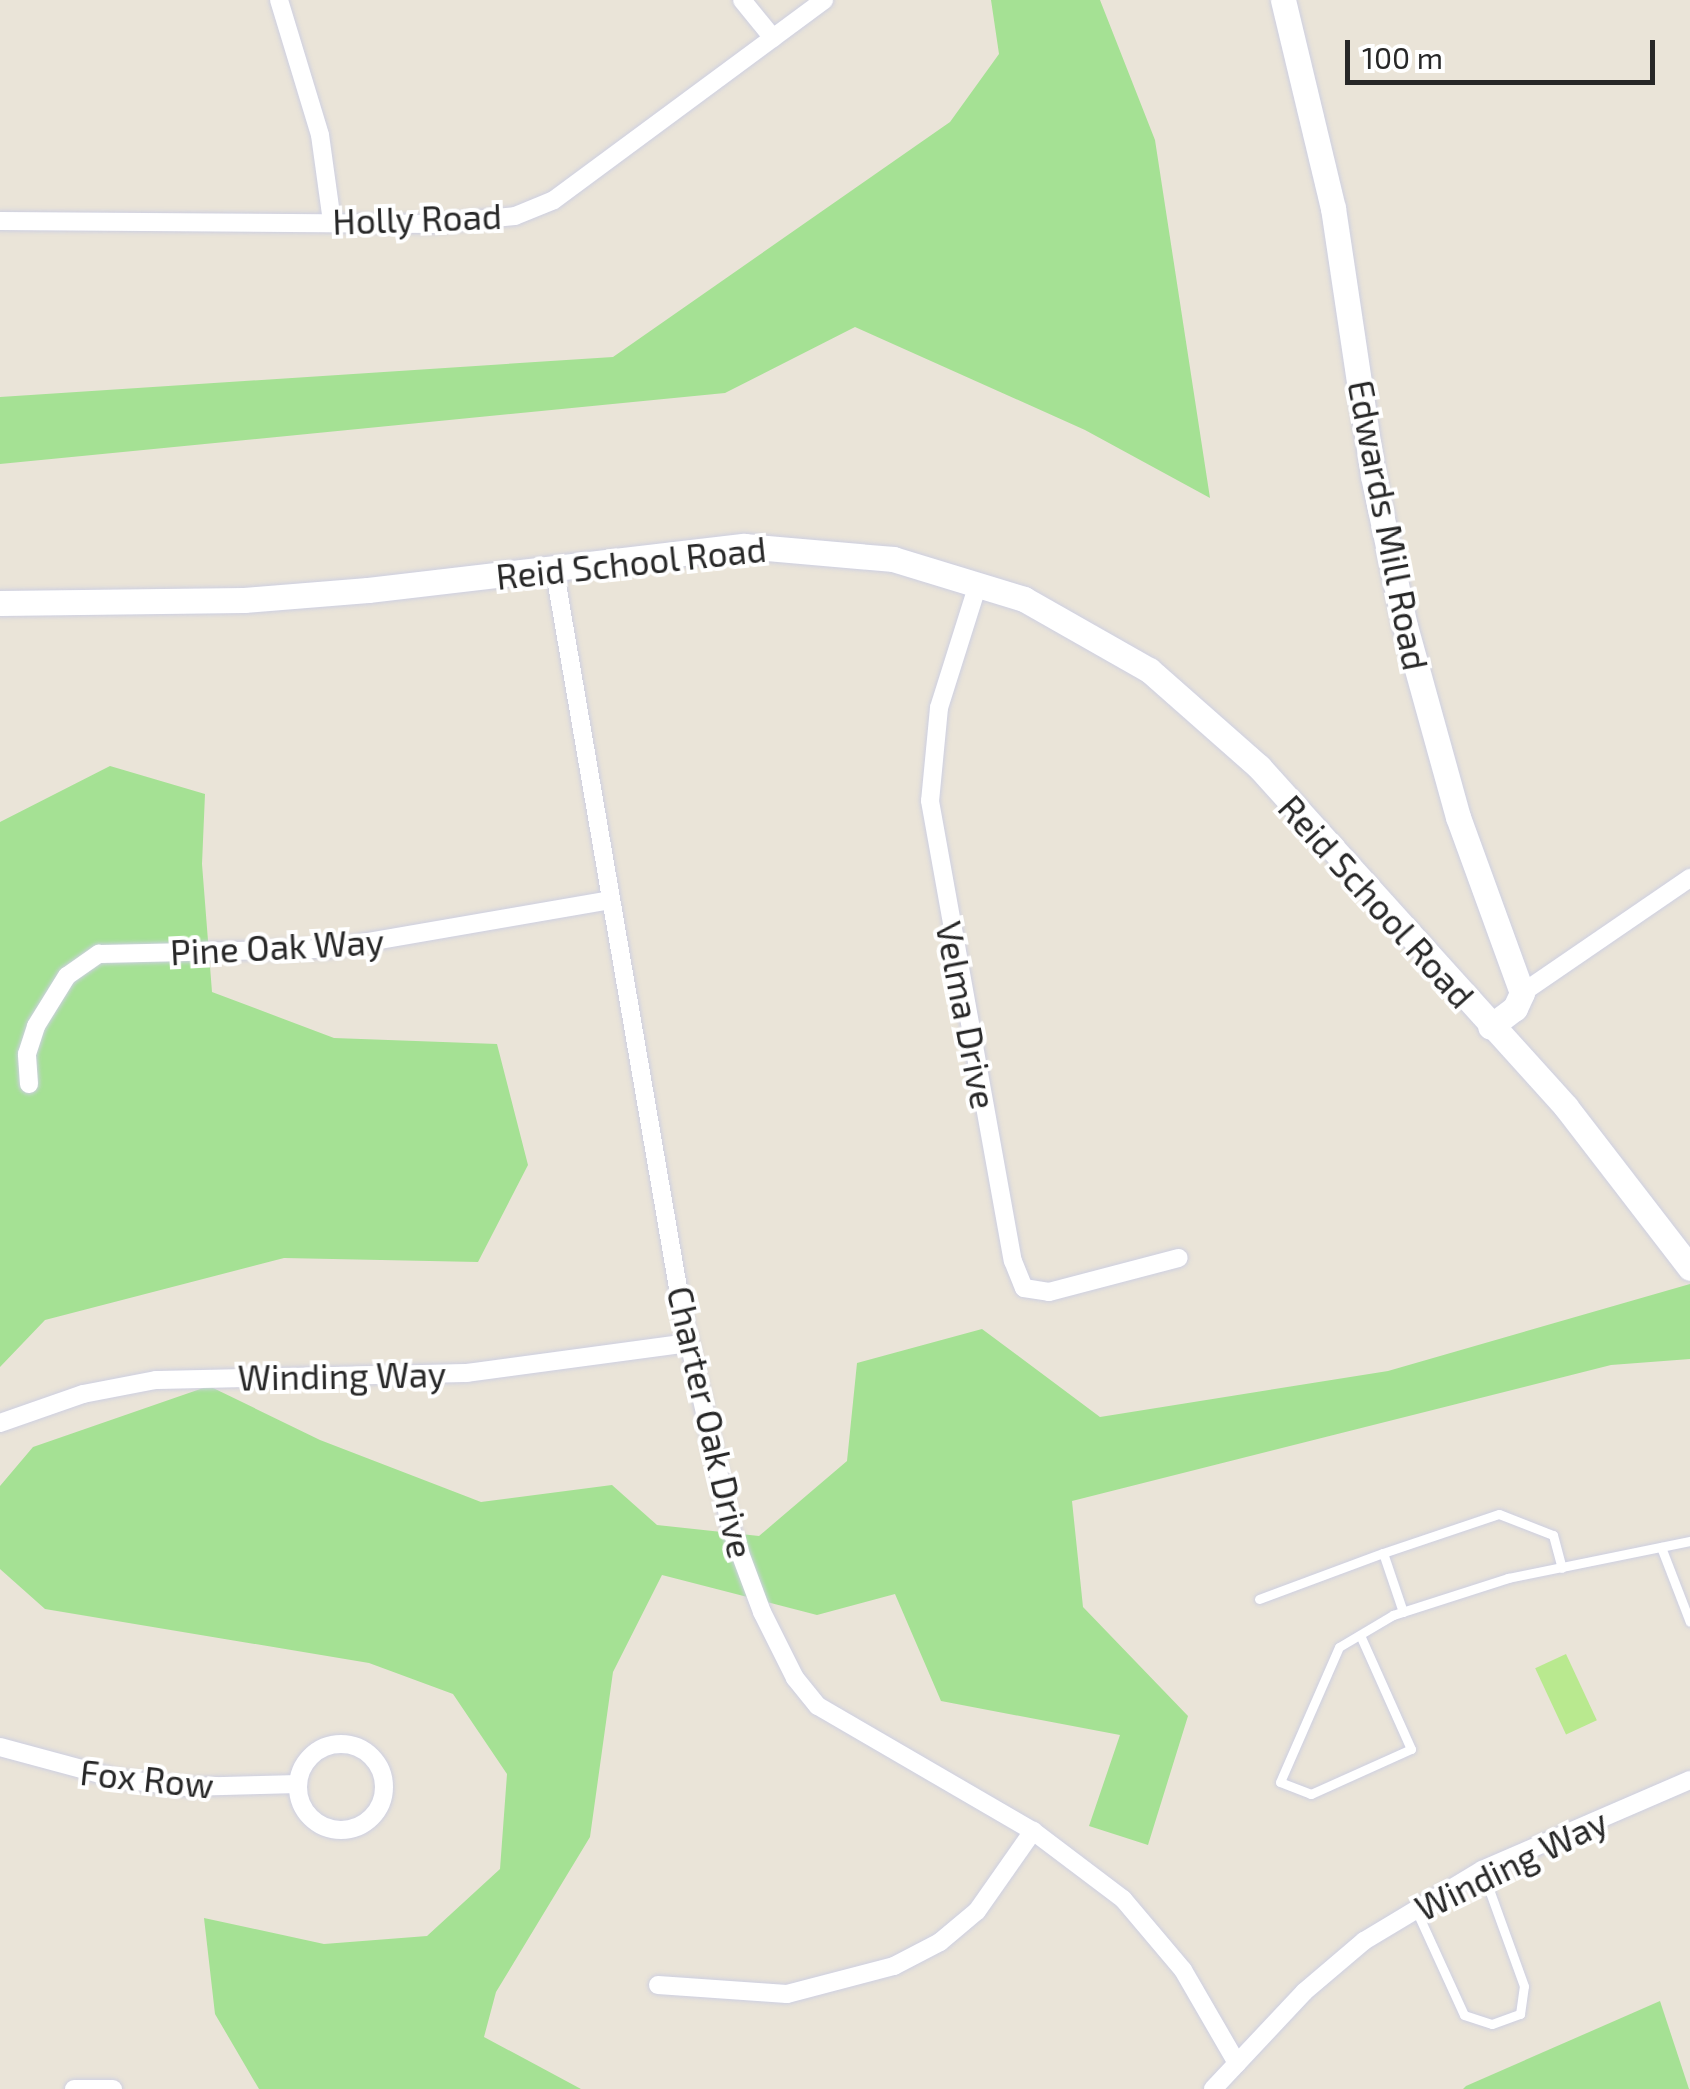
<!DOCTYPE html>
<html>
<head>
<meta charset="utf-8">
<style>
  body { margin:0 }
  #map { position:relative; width:1690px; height:2089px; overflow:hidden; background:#eae4d8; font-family:"Exo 2",sans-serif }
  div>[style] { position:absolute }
  .green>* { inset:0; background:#a5e194 }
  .pitch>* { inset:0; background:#b9e98f; transform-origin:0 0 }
  .roads { filter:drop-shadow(0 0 2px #cdcfe1) drop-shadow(0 0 2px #cdcfe1) }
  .lane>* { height:9px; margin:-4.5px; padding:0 4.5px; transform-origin:4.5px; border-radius:4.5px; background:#fff }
  .street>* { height:18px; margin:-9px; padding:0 9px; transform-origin:9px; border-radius:9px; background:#fff }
  .street>.ring { margin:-9px; padding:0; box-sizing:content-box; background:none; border:18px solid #fff; border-radius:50% }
  .secondary>* { height:25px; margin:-12.5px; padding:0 12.5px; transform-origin:12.5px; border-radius:12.5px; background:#fff }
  span { translate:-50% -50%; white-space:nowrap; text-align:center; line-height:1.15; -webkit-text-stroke:8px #fff; paint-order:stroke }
  .street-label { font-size:35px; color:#272727 }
  .scale { position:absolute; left:1345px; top:40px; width:310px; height:45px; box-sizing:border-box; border:5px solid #272727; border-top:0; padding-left:12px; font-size:30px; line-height:35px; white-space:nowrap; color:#272727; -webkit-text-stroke:8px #fff; paint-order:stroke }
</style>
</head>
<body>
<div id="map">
  <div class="green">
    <i style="clip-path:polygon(991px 0,1100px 0,1155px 140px,1210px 498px,1085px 430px,855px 327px,725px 393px,0 464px,0 397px,613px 357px,950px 122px,999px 54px)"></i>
    <i style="clip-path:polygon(110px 766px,205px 794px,202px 864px,212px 992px,334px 1038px,497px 1044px,528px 1165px,478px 1262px,284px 1258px,45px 1320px,0 1367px,0 822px)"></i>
    <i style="clip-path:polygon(1690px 1284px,1690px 1359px,1611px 1365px,1072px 1501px,1083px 1607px,1188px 1716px,1148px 1845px,1089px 1826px,1120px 1735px,941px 1701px,895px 1594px,817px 1615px,662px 1575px,613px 1672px,590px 1837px,496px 1992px,484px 2037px,581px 2089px,259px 2089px,215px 2014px,204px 1918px,324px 1944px,427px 1936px,500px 1869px,507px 1774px,453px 1694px,369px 1663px,45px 1609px,0 1569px,0 1486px,33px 1447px,209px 1386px,320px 1440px,481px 1502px,612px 1485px,657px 1525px,759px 1536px,847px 1461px,857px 1363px,982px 1329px,1100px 1417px,1388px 1371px)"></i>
    <i style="clip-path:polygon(1660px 2001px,1689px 2089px,1463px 2089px,1466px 2086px)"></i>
  </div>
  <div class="pitch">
    <i style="left:1566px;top:1654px;width:73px;height:34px;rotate:65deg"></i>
  </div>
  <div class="roads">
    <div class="lane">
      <i style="left:1661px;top:1547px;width:80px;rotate:68.9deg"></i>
      <i style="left:1259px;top:1599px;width:132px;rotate:-20.4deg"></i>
      <i style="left:1403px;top:1612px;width:62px;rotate:-108.7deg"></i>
      <i style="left:1383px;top:1553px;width:122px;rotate:-18.6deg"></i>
      <i style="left:1499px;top:1514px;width:58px;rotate:21.3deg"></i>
      <i style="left:1553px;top:1535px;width:34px;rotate:75deg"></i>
      <i style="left:1360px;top:1635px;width:125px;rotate:65.9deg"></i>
      <i style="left:1411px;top:1749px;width:110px;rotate:155.8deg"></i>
      <i style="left:1311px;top:1794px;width:33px;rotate:-159deg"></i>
      <i style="left:1280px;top:1782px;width:147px;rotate:-66.4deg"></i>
      <i style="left:1339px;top:1647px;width:63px;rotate:-30.7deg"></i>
      <i style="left:1393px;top:1615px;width:121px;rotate:-17.8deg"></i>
      <i style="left:1508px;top:1578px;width:186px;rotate:-11.5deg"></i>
      <i style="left:1416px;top:1910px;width:115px;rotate:65.4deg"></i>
      <i style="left:1464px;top:2015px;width:29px;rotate:18deg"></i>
      <i style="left:1492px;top:2024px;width:30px;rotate:-20deg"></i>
      <i style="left:1520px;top:2014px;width:28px;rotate:-82deg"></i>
      <i style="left:1524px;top:1986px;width:123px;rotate:-109.9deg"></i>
    </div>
    <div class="street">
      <i style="left:279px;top:0;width:141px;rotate:73.1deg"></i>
      <i style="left:320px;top:135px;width:88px;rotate:82.1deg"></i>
      <i style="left:742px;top:0;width:49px;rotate:50.8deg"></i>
      <i style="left:0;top:221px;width:434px;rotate:0.4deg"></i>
      <i style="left:434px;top:224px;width:81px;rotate:-5.6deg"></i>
      <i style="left:515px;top:216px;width:42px;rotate:-22.3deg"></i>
      <i style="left:554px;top:200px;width:336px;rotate:-36.5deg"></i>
      <i style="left:554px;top:567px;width:755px;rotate:80.24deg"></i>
      <i style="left:682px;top:1311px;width:223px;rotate:77.3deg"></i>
      <i style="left:731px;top:1529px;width:89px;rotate:69.5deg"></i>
      <i style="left:762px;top:1612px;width:74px;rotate:63.4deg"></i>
      <i style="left:795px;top:1678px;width:36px;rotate:51deg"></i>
      <i style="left:818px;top:1706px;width:249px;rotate:30.2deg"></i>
      <i style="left:1033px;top:1831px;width:113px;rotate:37.1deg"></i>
      <i style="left:1123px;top:1899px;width:93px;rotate:49.8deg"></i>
      <i style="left:1183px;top:1970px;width:108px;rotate:59.9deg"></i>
      <i style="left:978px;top:584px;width:130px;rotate:107.5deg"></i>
      <i style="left:939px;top:708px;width:93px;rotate:95.5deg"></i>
      <i style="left:930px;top:801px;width:467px;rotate:79.8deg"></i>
      <i style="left:1013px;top:1261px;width:29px;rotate:68deg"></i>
      <i style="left:1024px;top:1288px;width:25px;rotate:9deg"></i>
      <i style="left:1049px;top:1292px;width:134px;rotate:-14.7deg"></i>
      <i style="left:1522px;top:993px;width:204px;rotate:-34.4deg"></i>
      <i style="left:29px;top:1084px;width:30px;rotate:-94deg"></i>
      <i style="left:27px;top:1054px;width:29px;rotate:-72deg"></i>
      <i style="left:36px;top:1026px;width:59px;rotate:-58.2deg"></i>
      <i style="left:67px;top:976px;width:39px;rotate:-35deg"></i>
      <i style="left:99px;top:954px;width:228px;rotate:-1.3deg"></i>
      <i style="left:327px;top:949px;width:287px;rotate:-9.8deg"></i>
      <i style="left:0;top:1423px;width:88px;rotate:-19.3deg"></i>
      <i style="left:83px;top:1394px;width:74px;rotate:-10.9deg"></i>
      <i style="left:156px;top:1380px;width:311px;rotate:-1.3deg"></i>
      <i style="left:467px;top:1373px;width:224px;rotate:-7.7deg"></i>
      <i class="ring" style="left:298px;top:1744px;width:68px;height:68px"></i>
      <i style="left:0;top:1747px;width:123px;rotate:15.1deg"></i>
      <i style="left:119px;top:1779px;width:67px;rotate:6.8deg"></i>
      <i style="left:186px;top:1787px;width:112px;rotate:-1.5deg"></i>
      <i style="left:658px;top:1985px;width:129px;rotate:4deg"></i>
      <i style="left:787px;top:1994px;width:111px;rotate:-14.7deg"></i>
      <i style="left:894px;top:1966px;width:52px;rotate:-27.6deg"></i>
      <i style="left:940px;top:1942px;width:48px;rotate:-40deg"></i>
      <i style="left:977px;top:1911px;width:98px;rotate:-55deg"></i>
      <i style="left:74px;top:2089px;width:39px"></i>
      <i style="left:1213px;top:2089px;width:133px;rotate:-46.8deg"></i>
      <i style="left:1304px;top:1992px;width:79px;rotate:-40.4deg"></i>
      <i style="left:1364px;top:1941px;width:138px;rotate:-31deg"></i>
      <i style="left:1482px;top:1870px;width:227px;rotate:-23.4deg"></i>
    </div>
    <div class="secondary">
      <i style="left:1283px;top:0;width:214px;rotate:76.5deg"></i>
      <i style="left:1333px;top:208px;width:271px;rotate:81.5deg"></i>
      <i style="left:1373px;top:476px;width:153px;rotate:78deg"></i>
      <i style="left:1405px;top:626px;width:198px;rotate:74.5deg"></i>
      <i style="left:1458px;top:817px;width:187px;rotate:70deg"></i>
      <i style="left:1522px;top:993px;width:17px;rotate:115deg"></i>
      <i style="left:1515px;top:1008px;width:31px;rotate:143deg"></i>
      <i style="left:0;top:603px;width:244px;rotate:-0.7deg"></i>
      <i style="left:244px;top:600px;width:124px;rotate:-4.6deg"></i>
      <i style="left:368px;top:590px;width:379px;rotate:-6.7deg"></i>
      <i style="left:744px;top:546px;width:150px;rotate:5deg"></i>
      <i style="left:893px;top:559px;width:137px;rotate:17deg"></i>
      <i style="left:1024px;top:599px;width:144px;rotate:29.6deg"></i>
      <i style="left:1149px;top:670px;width:147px;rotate:41.4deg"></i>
      <i style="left:1259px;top:767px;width:458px;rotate:47.9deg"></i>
      <i style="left:1566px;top:1107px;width:203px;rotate:52.4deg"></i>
    </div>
  </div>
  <div class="street-label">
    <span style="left:417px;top:218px;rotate:-2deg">Holly Road</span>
    <span style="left:1389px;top:525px;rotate:79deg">Edwards Mill Road</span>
    <span style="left:631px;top:562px;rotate:-6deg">Reid School Road</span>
    <span style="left:1377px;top:901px;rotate:48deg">Reid School Road</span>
    <span style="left:277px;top:946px;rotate:-3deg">Pine Oak Way</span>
    <span style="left:967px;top:1015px;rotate:79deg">Velma Drive</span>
    <span style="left:342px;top:1375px;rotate:-1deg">Winding Way</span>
    <span style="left:711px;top:1422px;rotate:77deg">Charter Oak Drive</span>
    <span style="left:147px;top:1778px;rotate:6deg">Fox Row</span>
    <span style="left:1511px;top:1864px;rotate:-26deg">Winding Way</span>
  </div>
  <div class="scale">100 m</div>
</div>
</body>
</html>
